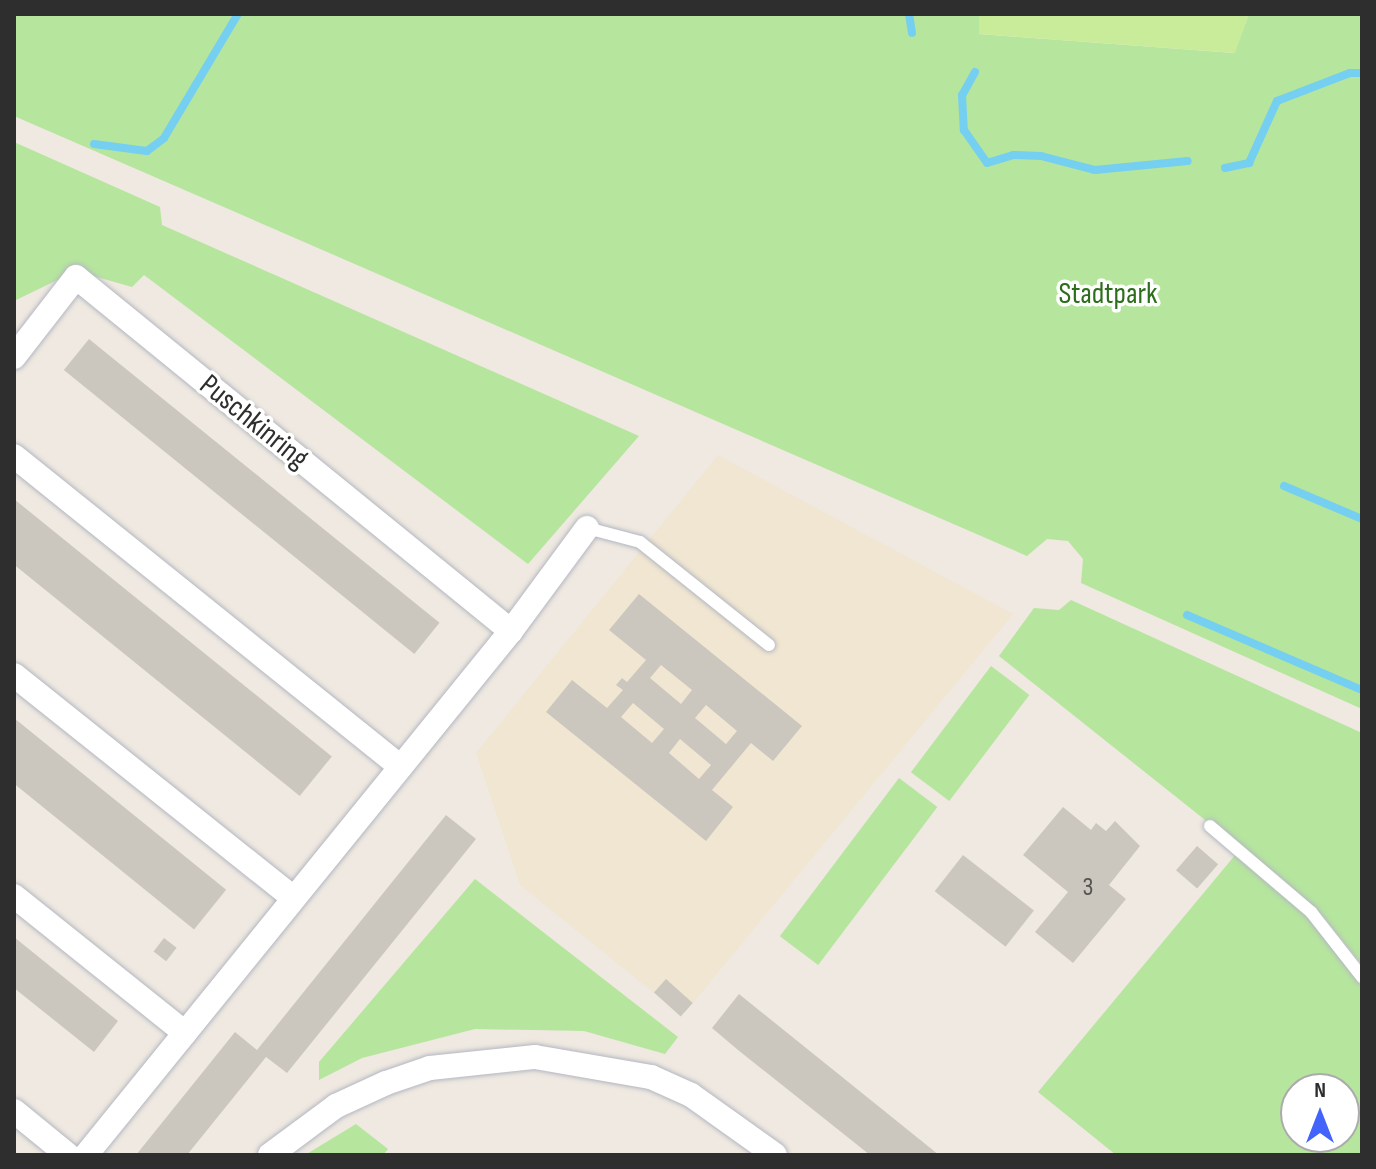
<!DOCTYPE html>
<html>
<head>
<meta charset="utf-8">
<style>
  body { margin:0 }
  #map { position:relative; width:1376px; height:1169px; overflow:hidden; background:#efe9e1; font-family:"Sofia Sans Condensed",sans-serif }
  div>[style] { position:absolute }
  .education>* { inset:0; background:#f0e6d1 }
  .green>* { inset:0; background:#b6e59e; transform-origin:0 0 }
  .pitch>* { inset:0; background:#c9ec9a }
  .stream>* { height:8px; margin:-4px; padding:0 4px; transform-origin:4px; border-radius:4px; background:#75cff0 }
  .building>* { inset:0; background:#cbc7bf; transform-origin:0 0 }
  .roads { filter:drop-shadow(0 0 2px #b4b7c1) drop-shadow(0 0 2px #b4b7c1) }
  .service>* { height:12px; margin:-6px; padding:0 6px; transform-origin:6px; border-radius:6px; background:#fff }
  .minor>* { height:24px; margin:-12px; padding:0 12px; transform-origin:12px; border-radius:12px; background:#fff }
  span { translate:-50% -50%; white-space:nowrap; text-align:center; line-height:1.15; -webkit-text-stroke:7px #fff; paint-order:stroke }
  .number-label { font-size:26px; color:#555452 }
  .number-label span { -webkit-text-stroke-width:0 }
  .park-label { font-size:30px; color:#2c6e1b }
  .street-label { font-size:30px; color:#2e2e2e }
  .frame { position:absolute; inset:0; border:16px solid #2e2e2e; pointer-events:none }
  .north { position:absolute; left:1280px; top:1073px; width:80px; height:80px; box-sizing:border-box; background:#fff; border:2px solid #ababab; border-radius:50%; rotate:0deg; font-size:22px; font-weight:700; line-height:32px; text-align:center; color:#2e2e2e }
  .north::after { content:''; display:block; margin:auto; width:28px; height:36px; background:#4264fb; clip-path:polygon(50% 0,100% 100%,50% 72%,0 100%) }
</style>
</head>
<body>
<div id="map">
  <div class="education">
    <i style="clip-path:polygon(718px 455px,1013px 614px,693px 1003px,666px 979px,654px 993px,520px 885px,476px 753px)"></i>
  </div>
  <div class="green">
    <i style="clip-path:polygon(14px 14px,979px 14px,979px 34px,1234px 53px,1249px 14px,1362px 14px,1362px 709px,1081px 583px,1083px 559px,1068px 541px,1047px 539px,1027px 556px,14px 116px)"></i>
    <i style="clip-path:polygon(14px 142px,160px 207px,162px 225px,639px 436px,528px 564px,144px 275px,132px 287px,76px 271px,14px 301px)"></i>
    <i style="clip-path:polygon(1071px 600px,1362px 733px,1362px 965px,1317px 909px,999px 656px,1034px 608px,1059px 610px)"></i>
    <i style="left:991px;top:666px;width:48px;height:133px;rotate:37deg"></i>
    <i style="left:899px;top:778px;width:48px;height:198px;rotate:37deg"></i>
    <i style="clip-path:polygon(evenodd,1236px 854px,1309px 918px,1362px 987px,1362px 1155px,1116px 1155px,1038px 1092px,1236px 854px,1296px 1089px,1344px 1089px,1344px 1137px,1296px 1137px,1296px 1089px)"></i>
    <i style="clip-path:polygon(475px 879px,678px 1037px,665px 1054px,584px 1031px,475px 1029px,362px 1058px,319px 1080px,319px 1062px)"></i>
    <i style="clip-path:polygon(356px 1124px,388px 1149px,383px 1155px,305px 1155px)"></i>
  </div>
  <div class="pitch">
    <i style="clip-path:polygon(979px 14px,1249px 14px,1235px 53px,979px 34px)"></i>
  </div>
  <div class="stream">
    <i style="left:909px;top:14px;width:19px;rotate:81deg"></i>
    <i style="left:975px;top:72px;width:26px;rotate:119deg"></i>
    <i style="left:962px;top:95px;width:35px;rotate:87deg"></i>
    <i style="left:964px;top:130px;width:40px;rotate:55.1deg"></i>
    <i style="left:987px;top:163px;width:28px;rotate:-17deg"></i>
    <i style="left:1014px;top:155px;width:27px;rotate:2deg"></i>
    <i style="left:1041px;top:156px;width:56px;rotate:14.5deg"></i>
    <i style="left:1095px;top:170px;width:93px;rotate:-5.5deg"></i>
    <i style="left:94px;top:144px;width:53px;rotate:7.5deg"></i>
    <i style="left:147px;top:151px;width:21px;rotate:-37deg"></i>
    <i style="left:164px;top:138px;width:144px;rotate:-59.2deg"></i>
    <i style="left:1225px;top:168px;width:25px;rotate:-12deg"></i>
    <i style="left:1249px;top:163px;width:68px;rotate:-65.7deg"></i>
    <i style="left:1277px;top:101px;width:78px;rotate:-21deg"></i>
    <i style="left:1350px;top:73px;width:12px"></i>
    <i style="left:1284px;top:486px;width:85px;rotate:22.9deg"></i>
    <i style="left:1187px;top:615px;width:190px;rotate:23.2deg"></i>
  </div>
  <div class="building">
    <i style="left:89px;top:339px;width:451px;height:40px;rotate:39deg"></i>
    <i style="left:14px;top:499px;width:409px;height:51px;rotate:39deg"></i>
    <i style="clip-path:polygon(evenodd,639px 594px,802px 726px,773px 761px,751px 743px,712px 790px,733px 807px,706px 841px,546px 712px,572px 680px,607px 708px,623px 690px,616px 685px,622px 678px,627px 682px,646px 660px,609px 630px,639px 594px,661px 665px,692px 690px,681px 704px,650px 678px,661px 665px,639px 594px,633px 703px,664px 729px,652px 743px,621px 717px,633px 703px,639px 594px,706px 705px,737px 731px,726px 744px,695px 718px,706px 705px,639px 594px,680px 739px,711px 765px,699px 779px,669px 753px,680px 739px)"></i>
    <i style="left:14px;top:718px;width:273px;height:51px;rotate:39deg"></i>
    <i style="clip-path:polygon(1063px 807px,1091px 830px,1096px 823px,1106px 831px,1115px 821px,1140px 846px,1109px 885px,1126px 899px,1073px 963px,1035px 932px,1068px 892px,1023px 855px)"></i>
    <i style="clip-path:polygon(446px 815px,476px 839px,287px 1073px,266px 1057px,187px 1155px,136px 1155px,235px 1032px,257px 1050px)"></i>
    <i style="left:1197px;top:846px;width:28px;height:32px;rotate:41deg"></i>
    <i style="left:963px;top:855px;width:90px;height:46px;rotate:38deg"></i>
    <i style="clip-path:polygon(14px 937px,118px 1021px,94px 1052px,14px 988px)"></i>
    <i style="left:164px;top:938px;width:16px;height:17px;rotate:38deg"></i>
    <i style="left:666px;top:979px;width:36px;height:18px;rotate:42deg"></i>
    <i style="clip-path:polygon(739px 994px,939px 1155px,870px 1155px,738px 1050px,712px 1028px)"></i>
  </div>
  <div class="roads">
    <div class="service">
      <i style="left:587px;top:528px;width:55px;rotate:14.8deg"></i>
      <i style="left:640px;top:542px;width:165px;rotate:38.6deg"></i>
      <i style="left:1210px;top:826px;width:133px;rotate:40.4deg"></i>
      <i style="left:1311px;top:912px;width:83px;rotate:51.9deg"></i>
    </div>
    <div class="minor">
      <i style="left:14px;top:357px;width:101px;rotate:-52.2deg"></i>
      <i style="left:76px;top:277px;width:561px;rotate:39.14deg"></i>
      <i style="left:14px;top:456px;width:496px;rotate:38.8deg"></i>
      <i style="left:14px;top:675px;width:357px;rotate:38.6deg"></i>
      <i style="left:14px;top:896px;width:219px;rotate:38.7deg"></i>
      <i style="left:14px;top:1111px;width:70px;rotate:39.2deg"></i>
      <i style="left:86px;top:1155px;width:675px;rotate:-50.96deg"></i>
      <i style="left:511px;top:631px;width:128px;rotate:-53.6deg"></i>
      <i style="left:270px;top:1155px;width:82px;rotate:-36.6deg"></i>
      <i style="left:336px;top:1106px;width:55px;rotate:-24.7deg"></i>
      <i style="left:386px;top:1083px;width:46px;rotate:-18.8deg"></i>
      <i style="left:430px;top:1068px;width:106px;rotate:-6deg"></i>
      <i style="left:535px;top:1057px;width:118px;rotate:9.8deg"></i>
      <i style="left:651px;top:1077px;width:44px;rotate:24.2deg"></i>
      <i style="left:691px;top:1095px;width:103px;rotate:35.5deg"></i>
    </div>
  </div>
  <div class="number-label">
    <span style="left:1088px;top:888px">3</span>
  </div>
  <div class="park-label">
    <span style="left:1108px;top:294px">Stadtpark</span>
  </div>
  <div class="street-label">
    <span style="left:254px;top:422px;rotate:39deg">Puschkinring</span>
  </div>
  <div class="frame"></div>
  <div class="north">N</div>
</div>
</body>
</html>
